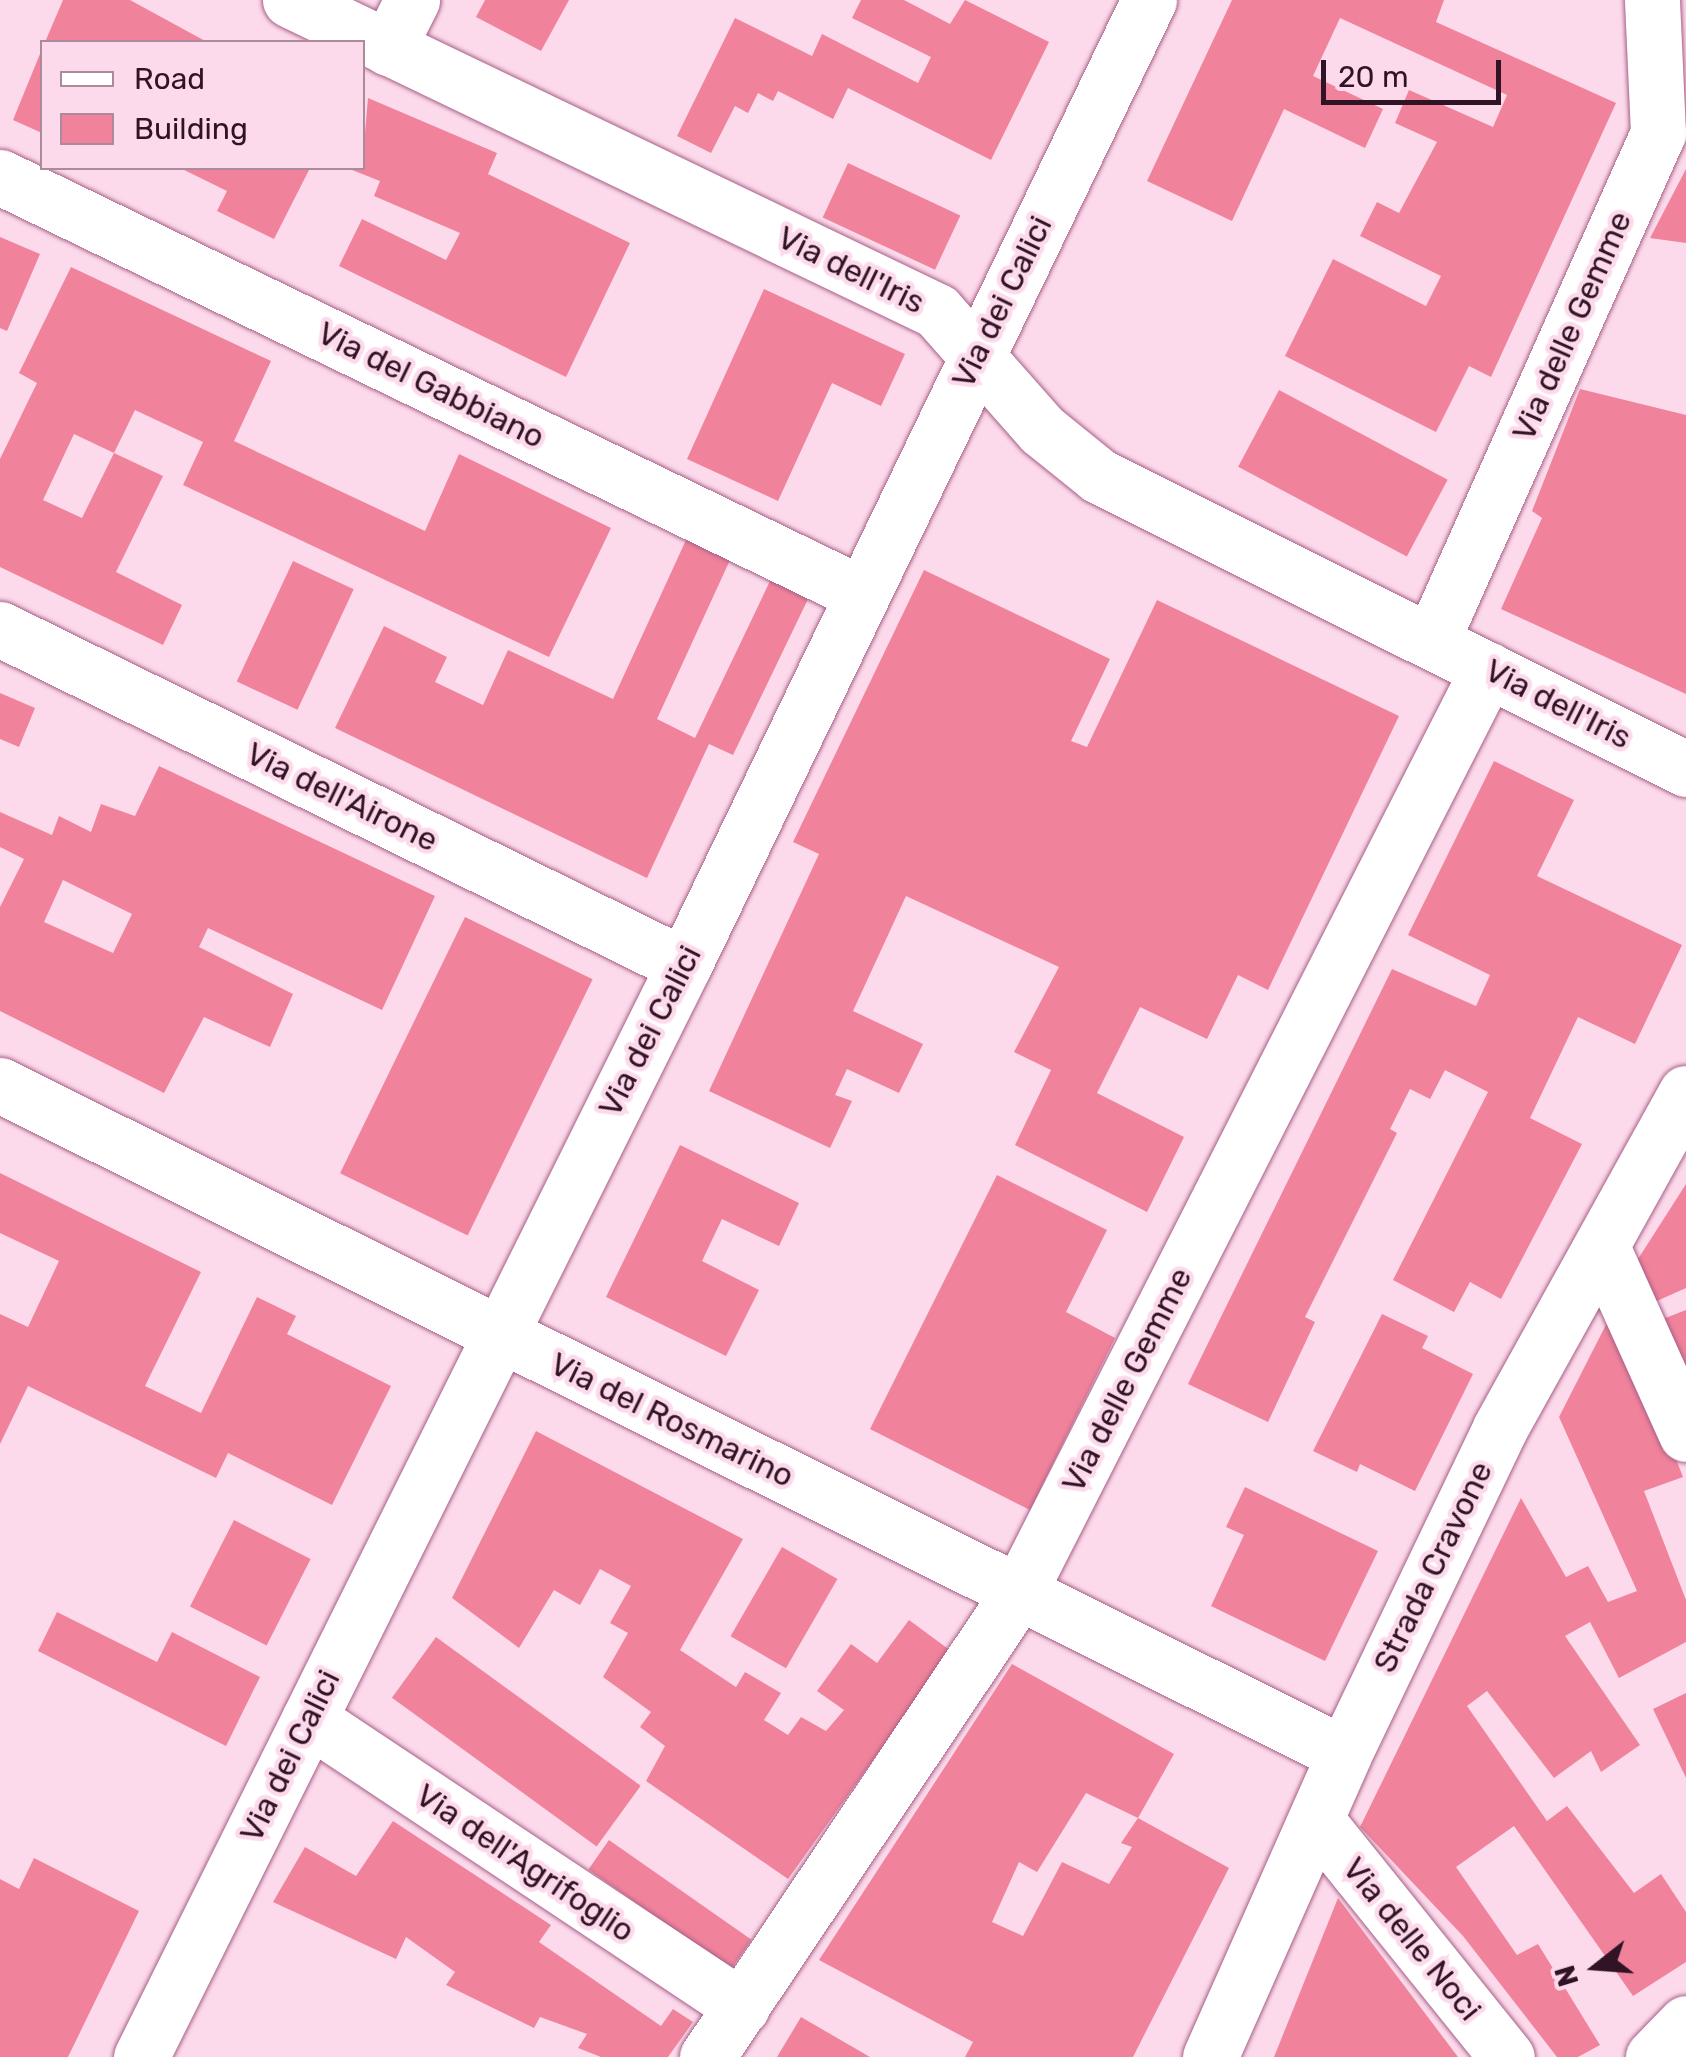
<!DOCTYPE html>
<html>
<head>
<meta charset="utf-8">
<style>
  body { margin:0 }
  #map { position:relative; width:1686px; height:2057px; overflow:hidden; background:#fcdaeb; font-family:Rubik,sans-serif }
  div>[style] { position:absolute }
  .building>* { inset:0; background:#f0839b; transform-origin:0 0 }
  .roads { filter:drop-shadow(0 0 2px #a85e87) drop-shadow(0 0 2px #a85e87) }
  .minor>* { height:55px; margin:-27.5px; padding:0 27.5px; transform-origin:27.5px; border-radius:27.5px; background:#fff }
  span { translate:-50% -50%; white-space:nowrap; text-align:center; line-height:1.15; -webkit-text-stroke:9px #fcdaeb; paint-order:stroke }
  .street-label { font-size:32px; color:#301324 }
  .legend { position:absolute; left:40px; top:40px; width:325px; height:130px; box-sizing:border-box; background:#fcdaeb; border:2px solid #aa8a9b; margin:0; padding:12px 18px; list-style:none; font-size:30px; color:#301324 }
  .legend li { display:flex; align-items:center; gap:20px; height:50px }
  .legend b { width:50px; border:2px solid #aa8a9b }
  .north { position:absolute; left:1546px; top:1917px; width:100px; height:100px; -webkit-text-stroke:8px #fcdaeb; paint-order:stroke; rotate:253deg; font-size:28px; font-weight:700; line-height:40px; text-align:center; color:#301324 }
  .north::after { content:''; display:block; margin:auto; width:35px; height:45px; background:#301324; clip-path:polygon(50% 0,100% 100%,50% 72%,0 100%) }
  .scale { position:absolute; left:1321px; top:60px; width:180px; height:45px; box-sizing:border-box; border:5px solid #301324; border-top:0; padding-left:12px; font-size:30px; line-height:35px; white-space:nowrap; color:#301324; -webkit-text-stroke:8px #fcdaeb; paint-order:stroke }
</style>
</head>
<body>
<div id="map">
  <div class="building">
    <i style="clip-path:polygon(63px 0,130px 0,207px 42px,45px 42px)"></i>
    <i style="clip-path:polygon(485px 0,569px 0,541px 51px,476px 17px)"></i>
    <i style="clip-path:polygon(861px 0,904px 0,950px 24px,965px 0,1049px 42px,991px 160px,848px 88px,833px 119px,778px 91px,773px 101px,758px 93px,748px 113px,735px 106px,711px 153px,677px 136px,735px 18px,812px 56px,822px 34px,918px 83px,931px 57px,852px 18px)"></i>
    <i style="clip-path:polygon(1232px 0,1444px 0,1436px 22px,1616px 103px,1491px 377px,1469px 366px,1436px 432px,1285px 356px,1333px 259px,1426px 306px,1441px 276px,1360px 236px,1377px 202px,1399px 213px,1437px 142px,1395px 123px,1409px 90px,1493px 127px,1507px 95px,1340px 18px,1313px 76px,1383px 109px,1365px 148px,1284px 109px,1232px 221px,1147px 181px)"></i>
    <i style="clip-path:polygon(42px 49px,42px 133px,13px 120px)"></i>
    <i style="clip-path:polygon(368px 98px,497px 153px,488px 174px,630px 243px,566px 377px,339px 266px,362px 219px,446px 260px,460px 233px,374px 196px,380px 181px,347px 168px,362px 168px)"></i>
    <i style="left:848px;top:163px;width:124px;height:60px;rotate:25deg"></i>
    <i style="clip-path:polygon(180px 168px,310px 168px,274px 239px,217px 211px,227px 191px)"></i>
    <i style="clip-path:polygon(1686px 169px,1686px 243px,1650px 238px)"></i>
    <i style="clip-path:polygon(0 237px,40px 254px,7px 331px,0 328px)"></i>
    <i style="clip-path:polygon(71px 267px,271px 361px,234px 441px,425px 531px,459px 454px,611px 528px,549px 657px,183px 485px,203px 442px,135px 410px,114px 453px,74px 434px,43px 500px,82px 518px,114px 453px,163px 476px,116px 572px,182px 605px,163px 645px,0 567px,0 459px,37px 383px,19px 373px)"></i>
    <i style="clip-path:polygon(764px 289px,905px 354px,881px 406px,832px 383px,778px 501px,687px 459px)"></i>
    <i style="clip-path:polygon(1580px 389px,1686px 415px,1686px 694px,1501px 609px,1542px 518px,1532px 511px)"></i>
    <i style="left:1279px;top:390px;width:191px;height:87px;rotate:28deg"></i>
    <i style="clip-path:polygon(686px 540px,730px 560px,657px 719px,695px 738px,771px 579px,809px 597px,733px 755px,709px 744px,647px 878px,335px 728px,384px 626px,447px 657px,435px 682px,483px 705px,508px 650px,613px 699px)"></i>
    <i style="left:293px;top:561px;width:67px;height:133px;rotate:25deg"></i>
    <i style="clip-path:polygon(924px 570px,1110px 659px,1071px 741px,1087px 747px,1157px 600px,1399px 716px,1268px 990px,1238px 975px,1207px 1039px,1140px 1007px,1097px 1093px,1184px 1137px,1147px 1212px,1015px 1145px,1051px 1070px,1014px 1052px,1059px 967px,906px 896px,853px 1011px,923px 1044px,899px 1093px,847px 1069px,835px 1095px,852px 1101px,830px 1148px,709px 1091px,819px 854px,793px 842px)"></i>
    <i style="clip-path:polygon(0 693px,35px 708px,19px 747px,0 739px)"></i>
    <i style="clip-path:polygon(1494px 761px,1574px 800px,1537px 876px,1682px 945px,1635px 1044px,1578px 1017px,1530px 1118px,1582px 1144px,1501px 1299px,1470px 1282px,1454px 1312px,1393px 1280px,1488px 1092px,1445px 1070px,1430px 1099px,1410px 1089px,1390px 1129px,1397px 1133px,1305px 1317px,1315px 1322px,1268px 1422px,1188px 1384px,1392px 969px,1476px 1006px,1490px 975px,1408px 935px)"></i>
    <i style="clip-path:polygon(evenodd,159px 766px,435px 896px,382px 1010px,208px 928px,199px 947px,293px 994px,270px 1047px,204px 1017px,164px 1093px,0 1011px,0 907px,24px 859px,0 847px,0 812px,52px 835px,59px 816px,91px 832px,101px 804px,135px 816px,159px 766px,63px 880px,132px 914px,113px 953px,44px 922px,63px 880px)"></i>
    <i style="left:465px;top:917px;width:142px;height:285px;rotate:26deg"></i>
    <i style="clip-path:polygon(680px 1145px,799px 1203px,779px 1246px,722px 1219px,702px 1261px,759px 1290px,726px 1356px,606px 1297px)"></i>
    <i style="clip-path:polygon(0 1173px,201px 1272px,145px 1386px,201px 1413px,257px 1297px,296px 1316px,287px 1334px,391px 1386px,332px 1505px,228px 1453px,216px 1478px,28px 1386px,0 1444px,0 1314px,28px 1327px,59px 1261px,0 1233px)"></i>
    <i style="clip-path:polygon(997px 1175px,1107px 1230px,1066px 1312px,1115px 1338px,1030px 1510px,870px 1429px)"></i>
    <i style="clip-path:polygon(1686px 1184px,1686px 1288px,1648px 1305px,1631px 1270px)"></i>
    <i style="clip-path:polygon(1616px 1305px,1683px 1477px,1644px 1491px,1686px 1600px,1686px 1642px,1619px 1678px,1590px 1622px,1565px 1636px,1640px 1745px,1601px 1772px,1591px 1751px,1554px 1778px,1487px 1691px,1467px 1706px,1547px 1821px,1567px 1806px,1634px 1893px,1661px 1874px,1686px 1912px,1686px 1962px,1633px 1996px,1514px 1826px,1456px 1867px,1517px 1955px,1538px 1944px,1600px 2045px,1578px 2057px,1557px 2057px,1463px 1936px,1360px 1827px,1521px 1498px,1566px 1577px,1588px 1566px,1608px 1602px,1637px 1591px,1559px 1417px)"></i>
    <i style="clip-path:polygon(1686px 1310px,1686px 1393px,1655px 1322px)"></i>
    <i style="clip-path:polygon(1382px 1314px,1428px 1336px,1422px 1348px,1473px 1374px,1415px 1491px,1360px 1464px,1357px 1472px,1313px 1451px)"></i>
    <i style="clip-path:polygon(536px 1431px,743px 1539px,680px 1650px,736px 1687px,745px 1672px,781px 1693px,764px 1720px,788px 1735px,801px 1717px,826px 1731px,844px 1710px,817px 1691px,851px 1644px,877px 1663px,909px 1620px,951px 1651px,788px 1879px,646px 1781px,665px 1746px,640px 1727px,651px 1712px,603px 1677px,628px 1633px,610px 1623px,631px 1586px,600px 1569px,580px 1605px,554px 1590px,519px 1648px,452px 1598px)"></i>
    <i style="clip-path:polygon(1245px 1487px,1378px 1551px,1325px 1661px,1211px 1606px,1244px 1535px,1226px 1527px)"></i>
    <i style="left:234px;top:1520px;width:86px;height:97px;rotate:27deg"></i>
    <i style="left:782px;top:1547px;width:64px;height:103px;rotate:30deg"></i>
    <i style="clip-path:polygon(57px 1612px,157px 1662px,172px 1632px,260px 1677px,226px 1746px,38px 1651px)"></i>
    <i style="left:436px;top:1637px;width:253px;height:75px;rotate:36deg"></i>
    <i style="clip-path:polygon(evenodd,1012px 1664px,1174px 1754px,1138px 1818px,1229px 1868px,1133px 2057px,965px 2057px,973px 2042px,819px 1960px,1012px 1664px,1086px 1793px,1138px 1818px,1121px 1843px,1132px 1847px,1109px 1884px,1062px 1862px,1023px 1936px,992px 1922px,1019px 1862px,1037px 1872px,1086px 1793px)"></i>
    <i style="clip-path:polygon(1686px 1693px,1686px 1778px,1653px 1709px)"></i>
    <i style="clip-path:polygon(393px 1821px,551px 1925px,539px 1942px,661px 2026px,673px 2009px,693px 2022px,668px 2057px,601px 2057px,578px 2048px,587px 2034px,540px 2017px,534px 2028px,446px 1985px,455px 1972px,406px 1937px,396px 1959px,273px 1902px,305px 1847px,356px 1876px)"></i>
    <i style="left:609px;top:1840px;width:174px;height:36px;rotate:35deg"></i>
    <i style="clip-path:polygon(34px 1858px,139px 1911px,68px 2057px,0 2057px,0 1879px,19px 1889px)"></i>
    <i style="clip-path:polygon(1338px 1898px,1458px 2057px,1274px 2057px)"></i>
    <i style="clip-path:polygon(801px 2017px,870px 2057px,777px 2057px)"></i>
  </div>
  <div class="roads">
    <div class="minor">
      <i style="left:290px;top:0;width:718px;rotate:25.67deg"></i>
      <i style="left:937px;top:311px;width:159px;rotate:48.6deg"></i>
      <i style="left:1042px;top:430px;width:73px;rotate:38.9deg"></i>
      <i style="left:1099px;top:476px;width:656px;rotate:26.53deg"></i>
      <i style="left:388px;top:48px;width:54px;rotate:-63.4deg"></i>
      <i style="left:0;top:177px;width:958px;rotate:25.82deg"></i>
      <i style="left:0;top:629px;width:762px;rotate:26.16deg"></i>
      <i style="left:1432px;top:640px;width:555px;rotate:-65.97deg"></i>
      <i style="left:1658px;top:133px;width:133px;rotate:-92.6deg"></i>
      <i style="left:0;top:1085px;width:1501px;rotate:26.46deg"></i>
      <i style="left:1602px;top:1247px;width:205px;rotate:65.8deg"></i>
      <i style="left:309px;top:1719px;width:520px;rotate:33.63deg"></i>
      <i style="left:1317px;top:1821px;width:303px;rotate:51.2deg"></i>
      <i style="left:141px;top:2057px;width:1220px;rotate:-63.56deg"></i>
      <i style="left:684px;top:965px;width:1071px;rotate:-64.27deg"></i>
      <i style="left:707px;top:2057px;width:560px;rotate:-56.14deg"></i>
      <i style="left:1019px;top:1592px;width:1035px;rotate:-63.06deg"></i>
      <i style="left:1210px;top:2057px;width:331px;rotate:-66.1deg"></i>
      <i style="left:1344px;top:1754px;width:361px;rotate:-64.4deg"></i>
      <i style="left:1500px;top:1428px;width:383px;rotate:-61deg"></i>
      <i style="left:1653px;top:2057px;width:47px;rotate:-45.9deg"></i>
    </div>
  </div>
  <div class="street-label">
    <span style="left:851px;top:270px;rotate:26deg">Via dell'Iris</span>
    <span style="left:1002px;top:302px;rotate:-64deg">Via dei Calici</span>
    <span style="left:1572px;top:326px;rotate:-66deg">Via delle Gemme</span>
    <span style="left:431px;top:385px;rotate:26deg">Via del Gabbiano</span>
    <span style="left:1558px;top:704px;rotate:27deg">Via dell'Iris</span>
    <span style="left:342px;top:797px;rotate:26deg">Via dell'Airone</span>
    <span style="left:650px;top:1031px;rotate:-63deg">Via dei Calici</span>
    <span style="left:1127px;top:1380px;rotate:-63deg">Via delle Gemme</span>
    <span style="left:672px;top:1420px;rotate:26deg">Via del Rosmarino</span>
    <span style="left:1433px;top:1567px;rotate:-64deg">Strada Cravone</span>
    <span style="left:290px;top:1756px;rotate:-64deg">Via dei Calici</span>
    <span style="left:525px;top:1863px;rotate:34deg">Via dell'Agrifoglio</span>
    <span style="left:1412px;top:1939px;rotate:51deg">Via delle Noci</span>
  </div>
  <ul class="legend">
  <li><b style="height:12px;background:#fff"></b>Road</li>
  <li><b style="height:28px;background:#f0839b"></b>Building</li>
  </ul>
  <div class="north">N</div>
  <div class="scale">20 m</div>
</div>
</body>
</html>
